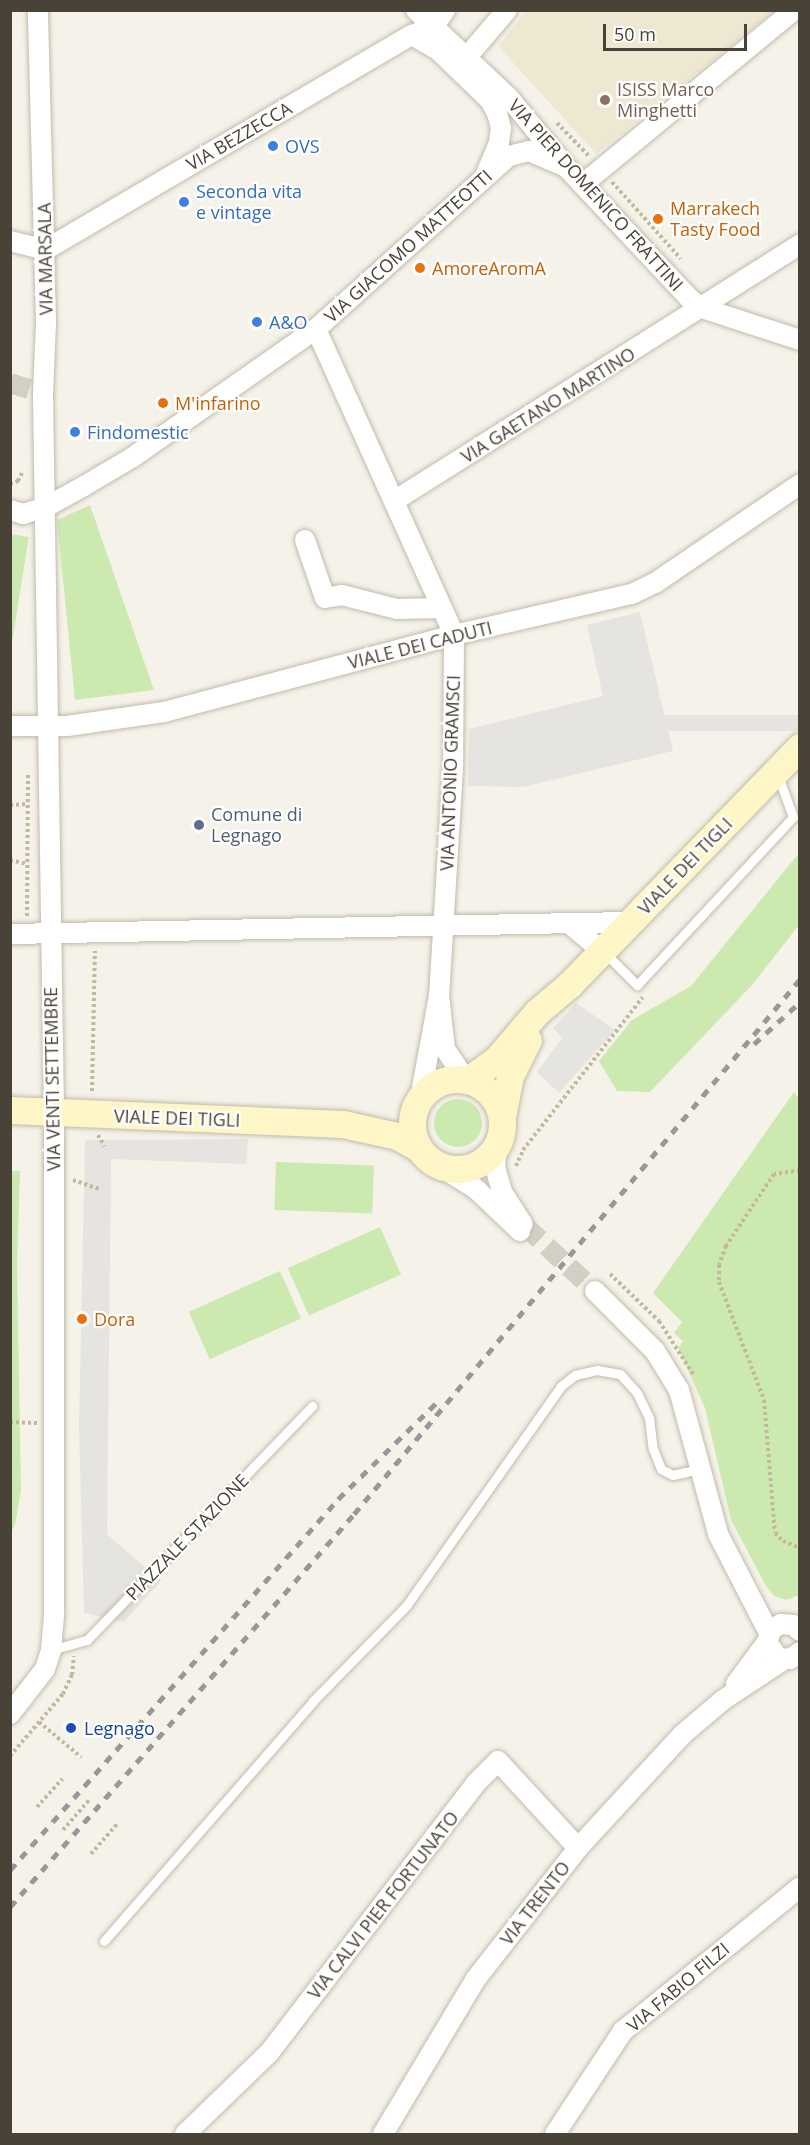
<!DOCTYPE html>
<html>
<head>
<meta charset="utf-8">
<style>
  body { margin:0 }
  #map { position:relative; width:810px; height:2145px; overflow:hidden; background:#f5f2e9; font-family:"Open Sans",sans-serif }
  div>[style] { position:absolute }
  .education>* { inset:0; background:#eee8d2 }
  .green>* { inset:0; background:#cceab0; transform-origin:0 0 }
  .round { border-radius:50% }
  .parking>* { inset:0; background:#e6e4e0; transform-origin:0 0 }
  .street-tunnel>* { height:20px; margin-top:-10px; transform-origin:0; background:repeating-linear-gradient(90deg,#d3cfc5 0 20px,transparent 0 30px) }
  .path>* { height:4px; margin-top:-2px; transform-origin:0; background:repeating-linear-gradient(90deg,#c3b89b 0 3px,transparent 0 6px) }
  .roads { filter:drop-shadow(0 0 2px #c1bbab) drop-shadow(0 0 2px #c1bbab) }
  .lane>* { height:9px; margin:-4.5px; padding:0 4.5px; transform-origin:4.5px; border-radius:4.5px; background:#fff }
  .street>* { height:20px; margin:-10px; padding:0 10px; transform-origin:10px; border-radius:10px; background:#fff }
  .secondary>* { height:27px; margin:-13.5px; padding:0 13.5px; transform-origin:13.5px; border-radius:13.5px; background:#fff6c8 }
  .secondary>.ring { margin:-13.5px; padding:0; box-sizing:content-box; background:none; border:27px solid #fff6c8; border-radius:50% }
  .rail>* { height:4.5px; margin-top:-2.25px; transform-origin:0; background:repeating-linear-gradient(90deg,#989898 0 8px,transparent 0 16px) }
  .dots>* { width:16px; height:16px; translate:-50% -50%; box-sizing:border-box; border:3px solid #fff; border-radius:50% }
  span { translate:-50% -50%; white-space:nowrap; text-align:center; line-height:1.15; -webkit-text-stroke:4.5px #fff; paint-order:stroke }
  .education-label { font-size:18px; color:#785e54 }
  .left { translate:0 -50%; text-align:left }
  .street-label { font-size:18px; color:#494337 }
  .shop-label { font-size:18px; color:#366cbe }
  .food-label { font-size:18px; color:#c56008 }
  .service-label { font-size:18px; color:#4e5e75 }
  .transit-label { font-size:18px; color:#164399 }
  .frame { position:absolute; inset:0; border:12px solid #494337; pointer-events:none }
  .scale { position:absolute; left:603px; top:24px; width:144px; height:27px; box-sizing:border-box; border:3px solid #494337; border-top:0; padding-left:8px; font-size:18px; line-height:21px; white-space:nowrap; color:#494337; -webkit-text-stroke:4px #fff; paint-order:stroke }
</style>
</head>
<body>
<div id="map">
  <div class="education">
    <i style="clip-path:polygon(526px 11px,526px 10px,774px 11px,596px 154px,498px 46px)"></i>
  </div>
  <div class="green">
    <i style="clip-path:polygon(90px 505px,154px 690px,75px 700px,57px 520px)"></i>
    <i style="left:10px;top:534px;width:19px;height:165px;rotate:9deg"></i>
    <i style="clip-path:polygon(799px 853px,799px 925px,752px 985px,650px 1092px,617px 1091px,599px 1061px,632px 1020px,691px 986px)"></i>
    <i style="clip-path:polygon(794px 1092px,800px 1101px,800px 1595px,786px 1600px,774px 1596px,766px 1586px,731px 1520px,705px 1408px,678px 1348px,683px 1341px,674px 1333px,682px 1322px,653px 1293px)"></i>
    <i class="round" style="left:434px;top:1099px;width:48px;height:48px"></i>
    <i style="left:276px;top:1162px;width:98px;height:48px;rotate:2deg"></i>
    <i style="clip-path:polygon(11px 1171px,20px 1171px,17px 1265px,21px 1490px,15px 1525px,11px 1532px)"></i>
    <i style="left:380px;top:1227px;width:52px;height:101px;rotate:66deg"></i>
    <i style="left:280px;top:1271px;width:52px;height:100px;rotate:66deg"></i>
  </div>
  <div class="parking">
    <i style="clip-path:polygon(640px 612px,673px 751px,523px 787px,468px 786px,469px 729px,603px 696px,587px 625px)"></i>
    <i style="left:799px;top:715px;width:16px;height:269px;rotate:90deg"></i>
    <i style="clip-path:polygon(576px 1003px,615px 1030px,559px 1093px,537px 1072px,562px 1038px,553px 1028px)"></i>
    <i style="clip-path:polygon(248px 1139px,246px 1164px,111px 1159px,107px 1534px,161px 1581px,124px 1622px,84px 1613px,79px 1427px,85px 1140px)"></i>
  </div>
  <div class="street-tunnel">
    <i style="left:10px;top:383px;width:35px;rotate:18deg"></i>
    <i style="left:525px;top:1226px;width:96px;rotate:42.9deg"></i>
  </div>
  <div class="path">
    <i style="left:557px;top:123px;width:46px;rotate:45.9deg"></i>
    <i style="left:612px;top:182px;width:103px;rotate:48.1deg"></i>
    <i style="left:10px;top:484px;width:9px;rotate:-21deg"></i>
    <i style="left:18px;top:481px;width:11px;rotate:-63deg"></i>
    <i style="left:10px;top:805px;width:18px;rotate:-3deg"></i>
    <i style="left:10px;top:860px;width:17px;rotate:13deg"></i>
    <i style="left:27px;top:916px;width:143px;rotate:-89.6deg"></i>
    <i style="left:92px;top:1091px;width:140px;rotate:-88.8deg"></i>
    <i style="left:98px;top:1135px;width:13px;rotate:61deg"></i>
    <i style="left:516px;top:1166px;width:17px;rotate:-66deg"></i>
    <i style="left:523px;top:1150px;width:194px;rotate:-51.9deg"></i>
    <i style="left:800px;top:1170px;width:26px;rotate:171deg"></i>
    <i style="left:774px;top:1174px;width:87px;rotate:123.7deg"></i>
    <i style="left:726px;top:1246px;width:20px;rotate:110deg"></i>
    <i style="left:719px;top:1265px;width:17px;rotate:90deg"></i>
    <i style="left:719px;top:1282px;width:126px;rotate:69.1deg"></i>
    <i style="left:764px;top:1400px;width:133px;rotate:85.3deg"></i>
    <i style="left:775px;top:1533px;width:11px;rotate:45deg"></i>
    <i style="left:783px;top:1541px;width:18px;rotate:22deg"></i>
    <i style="left:73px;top:1180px;width:28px;rotate:19deg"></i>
    <i style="left:610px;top:1274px;width:68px;rotate:43.8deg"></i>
    <i style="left:659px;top:1321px;width:63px;rotate:57.3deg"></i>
    <i style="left:10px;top:1422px;width:27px;rotate:2deg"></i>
    <i style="left:39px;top:1722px;width:55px;rotate:39.8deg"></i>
    <i style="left:10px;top:1756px;width:82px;rotate:-49.5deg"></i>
    <i style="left:63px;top:1694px;width:21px;rotate:-65deg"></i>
    <i style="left:72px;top:1675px;width:19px;rotate:-84deg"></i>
    <i style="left:37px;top:1807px;width:38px;rotate:-48deg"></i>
    <i style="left:63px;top:1830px;width:40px;rotate:-49deg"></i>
    <i style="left:91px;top:1854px;width:40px;rotate:-49deg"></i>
  </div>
  <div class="roads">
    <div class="lane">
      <i style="left:604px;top:952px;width:47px;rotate:45deg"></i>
      <i style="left:637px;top:985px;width:229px;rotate:-47.1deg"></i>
      <i style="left:793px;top:817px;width:44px;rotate:-110.1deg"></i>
      <i style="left:51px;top:1650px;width:37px;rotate:-16deg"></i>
      <i style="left:87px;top:1640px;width:325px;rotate:-46.1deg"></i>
      <i style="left:104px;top:1941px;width:318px;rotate:-48.9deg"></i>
      <i style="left:313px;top:1701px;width:133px;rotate:-45.6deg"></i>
      <i style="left:406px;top:1606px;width:269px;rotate:-54.8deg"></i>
      <i style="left:561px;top:1386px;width:18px;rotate:-38deg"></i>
      <i style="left:575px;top:1375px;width:23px;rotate:-13deg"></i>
      <i style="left:597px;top:1370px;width:23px;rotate:10deg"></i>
      <i style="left:620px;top:1374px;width:25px;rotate:48deg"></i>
      <i style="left:637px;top:1393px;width:28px;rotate:64deg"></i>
      <i style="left:649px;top:1418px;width:31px;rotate:83deg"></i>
      <i style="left:653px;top:1449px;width:22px;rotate:68deg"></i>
      <i style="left:661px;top:1469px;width:13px;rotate:27deg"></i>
      <i style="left:673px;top:1475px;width:26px;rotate:-13deg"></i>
    </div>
    <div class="street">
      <i style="left:416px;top:10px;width:129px;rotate:43.4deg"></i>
      <i style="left:510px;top:99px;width:88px;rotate:50.5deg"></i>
      <i style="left:566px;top:167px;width:181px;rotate:46.8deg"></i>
      <i style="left:690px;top:299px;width:15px;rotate:37deg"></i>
      <i style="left:702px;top:308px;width:103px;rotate:18.1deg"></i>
      <i style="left:434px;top:26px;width:19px;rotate:-55deg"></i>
      <i style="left:412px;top:35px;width:30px;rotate:30deg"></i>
      <i style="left:438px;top:50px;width:72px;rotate:43.9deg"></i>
      <i style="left:490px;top:100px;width:15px;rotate:62deg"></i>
      <i style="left:497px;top:113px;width:16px;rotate:75deg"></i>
      <i style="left:501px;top:128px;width:15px;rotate:98deg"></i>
      <i style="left:499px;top:143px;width:33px;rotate:113deg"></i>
      <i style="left:460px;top:65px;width:72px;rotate:-49.5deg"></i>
      <i style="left:583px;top:184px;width:273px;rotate:-39.5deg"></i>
      <i style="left:10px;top:241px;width:36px;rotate:14deg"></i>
      <i style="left:45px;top:250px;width:425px;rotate:-30.4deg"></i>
      <i style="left:412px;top:35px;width:24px;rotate:-22deg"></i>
      <i style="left:316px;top:329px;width:336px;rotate:65.7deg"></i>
      <i style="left:454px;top:635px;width:133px;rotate:90.4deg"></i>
      <i style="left:453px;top:768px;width:227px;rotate:93.5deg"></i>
      <i style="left:394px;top:501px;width:481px;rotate:-32.3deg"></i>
      <i style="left:10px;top:510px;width:14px;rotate:17deg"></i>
      <i style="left:23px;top:514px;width:24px;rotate:-17deg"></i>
      <i style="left:46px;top:507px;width:43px;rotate:-28.9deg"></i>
      <i style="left:84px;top:486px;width:57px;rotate:-30.6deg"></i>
      <i style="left:133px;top:457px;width:223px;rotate:-35deg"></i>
      <i style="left:316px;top:329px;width:259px;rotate:-41.9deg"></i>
      <i style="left:509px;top:156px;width:21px;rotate:-14deg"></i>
      <i style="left:529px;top:151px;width:40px;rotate:23.4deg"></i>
      <i style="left:305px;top:540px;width:61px;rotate:71deg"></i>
      <i style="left:325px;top:598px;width:17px;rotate:-10deg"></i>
      <i style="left:342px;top:595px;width:57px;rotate:14.3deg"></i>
      <i style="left:397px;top:609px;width:45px;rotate:-1.3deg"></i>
      <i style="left:10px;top:726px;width:57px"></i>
      <i style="left:67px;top:726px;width:98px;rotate:-8.2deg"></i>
      <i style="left:164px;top:712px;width:300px;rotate:-14.9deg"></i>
      <i style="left:454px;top:635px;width:183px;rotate:-13deg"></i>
      <i style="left:632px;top:594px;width:25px;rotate:-26deg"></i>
      <i style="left:655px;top:583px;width:176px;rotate:-34.3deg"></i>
      <i style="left:570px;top:924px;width:42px;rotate:40.2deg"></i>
      <i style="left:10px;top:934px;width:620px;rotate:-1.11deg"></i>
      <i style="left:420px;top:1099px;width:106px;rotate:-79.6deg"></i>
      <i style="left:439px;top:995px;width:54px;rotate:83.7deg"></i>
      <i style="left:445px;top:1049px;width:36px;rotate:56deg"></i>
      <i style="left:497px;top:1145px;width:22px;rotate:95deg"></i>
      <i style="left:495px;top:1167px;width:26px;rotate:74deg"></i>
      <i style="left:502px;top:1192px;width:38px;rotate:57deg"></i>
      <i style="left:438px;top:1165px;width:45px;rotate:32.3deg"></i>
      <i style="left:476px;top:1189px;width:61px;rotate:43.7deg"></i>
      <i style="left:595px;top:1291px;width:85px;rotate:45deg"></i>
      <i style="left:655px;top:1351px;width:46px;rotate:58.4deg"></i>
      <i style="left:679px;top:1390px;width:149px;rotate:74.8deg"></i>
      <i style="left:718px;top:1534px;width:111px;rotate:62.7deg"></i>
      <i style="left:800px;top:1631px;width:9px;rotate:-139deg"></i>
      <i style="left:793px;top:1625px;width:12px;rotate:-175deg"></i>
      <i style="left:781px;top:1624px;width:10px;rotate:151deg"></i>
      <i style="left:772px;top:1629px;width:14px;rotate:111deg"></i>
      <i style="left:767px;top:1642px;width:19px;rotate:55deg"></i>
      <i style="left:778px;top:1658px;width:12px;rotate:5deg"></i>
      <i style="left:790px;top:1659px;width:12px;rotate:-35deg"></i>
      <i style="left:736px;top:1684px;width:52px;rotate:-53.6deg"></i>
      <i style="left:10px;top:1714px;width:57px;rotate:-52.1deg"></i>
      <i style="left:45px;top:1669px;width:20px;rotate:-72deg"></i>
      <i style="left:51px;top:1650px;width:37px;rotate:-85deg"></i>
      <i style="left:54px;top:1613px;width:501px;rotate:-90deg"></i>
      <i style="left:54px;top:1112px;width:718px;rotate:-90.88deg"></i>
      <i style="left:43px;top:394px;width:72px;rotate:-87.6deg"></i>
      <i style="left:46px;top:322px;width:312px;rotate:-91.5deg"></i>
      <i style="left:185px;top:2134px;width:117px;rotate:-44deg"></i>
      <i style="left:269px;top:2053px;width:340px;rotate:-52.5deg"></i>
      <i style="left:476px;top:1783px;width:31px;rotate:-45deg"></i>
      <i style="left:498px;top:1761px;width:118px;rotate:47.4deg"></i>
      <i style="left:383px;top:2134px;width:179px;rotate:-59.1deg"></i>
      <i style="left:475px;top:1980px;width:167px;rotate:-52deg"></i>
      <i style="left:578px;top:1848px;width:155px;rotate:-47.4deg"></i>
      <i style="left:683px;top:1734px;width:52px;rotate:-40.4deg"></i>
      <i style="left:723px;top:1700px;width:74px;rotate:-33.5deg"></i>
      <i style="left:555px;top:2134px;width:123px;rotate:-56.6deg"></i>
      <i style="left:623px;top:2031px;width:228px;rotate:-39.1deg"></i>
    </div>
    <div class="secondary">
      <i class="ring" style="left:412px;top:1079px;width:63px;height:63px"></i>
      <i style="left:468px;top:1080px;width:36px;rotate:-36deg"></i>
      <i style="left:497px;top:1059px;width:62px;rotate:-49.6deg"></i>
      <i style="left:537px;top:1012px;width:43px;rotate:-40.3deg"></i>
      <i style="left:570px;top:984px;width:330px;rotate:-45.9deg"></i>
      <i style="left:10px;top:1110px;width:333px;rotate:2.4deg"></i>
      <i style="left:343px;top:1124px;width:55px;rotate:12.5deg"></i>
      <i style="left:397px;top:1136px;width:25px;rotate:29deg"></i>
      <i style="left:502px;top:1117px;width:42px;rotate:-79deg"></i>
      <i style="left:510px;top:1076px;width:40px;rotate:-63.4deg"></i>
    </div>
  </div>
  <div class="rail">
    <i style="left:754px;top:1044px;width:62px;rotate:-42.4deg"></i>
    <i style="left:10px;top:1870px;width:495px;rotate:-48.5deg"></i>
    <i style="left:338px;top:1499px;width:144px;rotate:-44.4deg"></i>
    <i style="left:10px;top:1907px;width:522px;rotate:-48.8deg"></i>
    <i style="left:354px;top:1514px;width:697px;rotate:-50.18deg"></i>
  </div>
  <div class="dots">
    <i style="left:605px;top:100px;background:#8d6e63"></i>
    <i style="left:273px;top:146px;background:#3f7fe0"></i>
    <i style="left:184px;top:202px;background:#3f7fe0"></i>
    <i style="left:658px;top:219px;background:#e8710a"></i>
    <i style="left:420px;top:268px;background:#e8710a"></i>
    <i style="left:257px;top:322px;background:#3f7fe0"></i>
    <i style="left:163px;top:403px;background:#e8710a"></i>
    <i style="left:75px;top:432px;background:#3f7fe0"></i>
    <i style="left:199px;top:825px;background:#5c6f8a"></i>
    <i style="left:82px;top:1319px;background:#e8710a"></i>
    <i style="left:71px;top:1728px;background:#1a4fb4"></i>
  </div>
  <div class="education-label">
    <span class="left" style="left:617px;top:100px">ISISS Marco<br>Minghetti</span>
  </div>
  <div class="street-label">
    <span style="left:239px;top:136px;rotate:-30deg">VIA BEZZECCA</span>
    <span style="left:596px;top:195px;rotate:48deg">VIA PIER DOMENICO FRATTINI</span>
    <span style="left:408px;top:246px;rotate:-42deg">VIA GIACOMO MATTEOTTI</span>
    <span style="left:45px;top:259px;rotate:-91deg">VIA MARSALA</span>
    <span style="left:548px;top:405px;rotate:-32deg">VIA GAETANO MARTINO</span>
    <span style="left:420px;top:645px;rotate:-14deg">VIALE DEI CADUTI</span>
    <span style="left:450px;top:773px;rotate:-88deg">VIA ANTONIO GRAMSCI</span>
    <span style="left:685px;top:866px;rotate:-46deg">VIALE DEI TIGLI</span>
    <span style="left:52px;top:1079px;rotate:-91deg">VIA VENTI SETTEMBRE</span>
    <span style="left:177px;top:1118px;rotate:2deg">VIALE DEI TIGLI</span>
    <span style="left:187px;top:1537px;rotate:-46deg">PIAZZALE STAZIONE</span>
    <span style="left:535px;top:1903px;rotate:-52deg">VIA TRENTO</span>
    <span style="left:383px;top:1905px;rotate:-52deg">VIA CALVI PIER FORTUNATO</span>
    <span style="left:678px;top:1987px;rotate:-40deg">VIA FABIO FILZI</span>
  </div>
  <div class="shop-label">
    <span class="left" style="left:285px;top:146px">OVS</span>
    <span class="left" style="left:196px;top:202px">Seconda vita<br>e vintage</span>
    <span class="left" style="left:269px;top:322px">A&amp;O</span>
    <span class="left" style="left:87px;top:432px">Findomestic</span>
  </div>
  <div class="food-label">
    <span class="left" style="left:670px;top:219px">Marrakech<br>Tasty Food</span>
    <span class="left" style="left:432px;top:268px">AmoreAromA</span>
    <span class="left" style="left:175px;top:403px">M'infarino</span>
    <span class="left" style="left:94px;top:1319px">Dora</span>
  </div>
  <div class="service-label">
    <span class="left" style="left:211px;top:825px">Comune di<br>Legnago</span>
  </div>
  <div class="transit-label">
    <span class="left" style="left:84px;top:1728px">Legnago</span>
  </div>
  <div class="frame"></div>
  <div class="scale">50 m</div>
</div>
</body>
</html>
